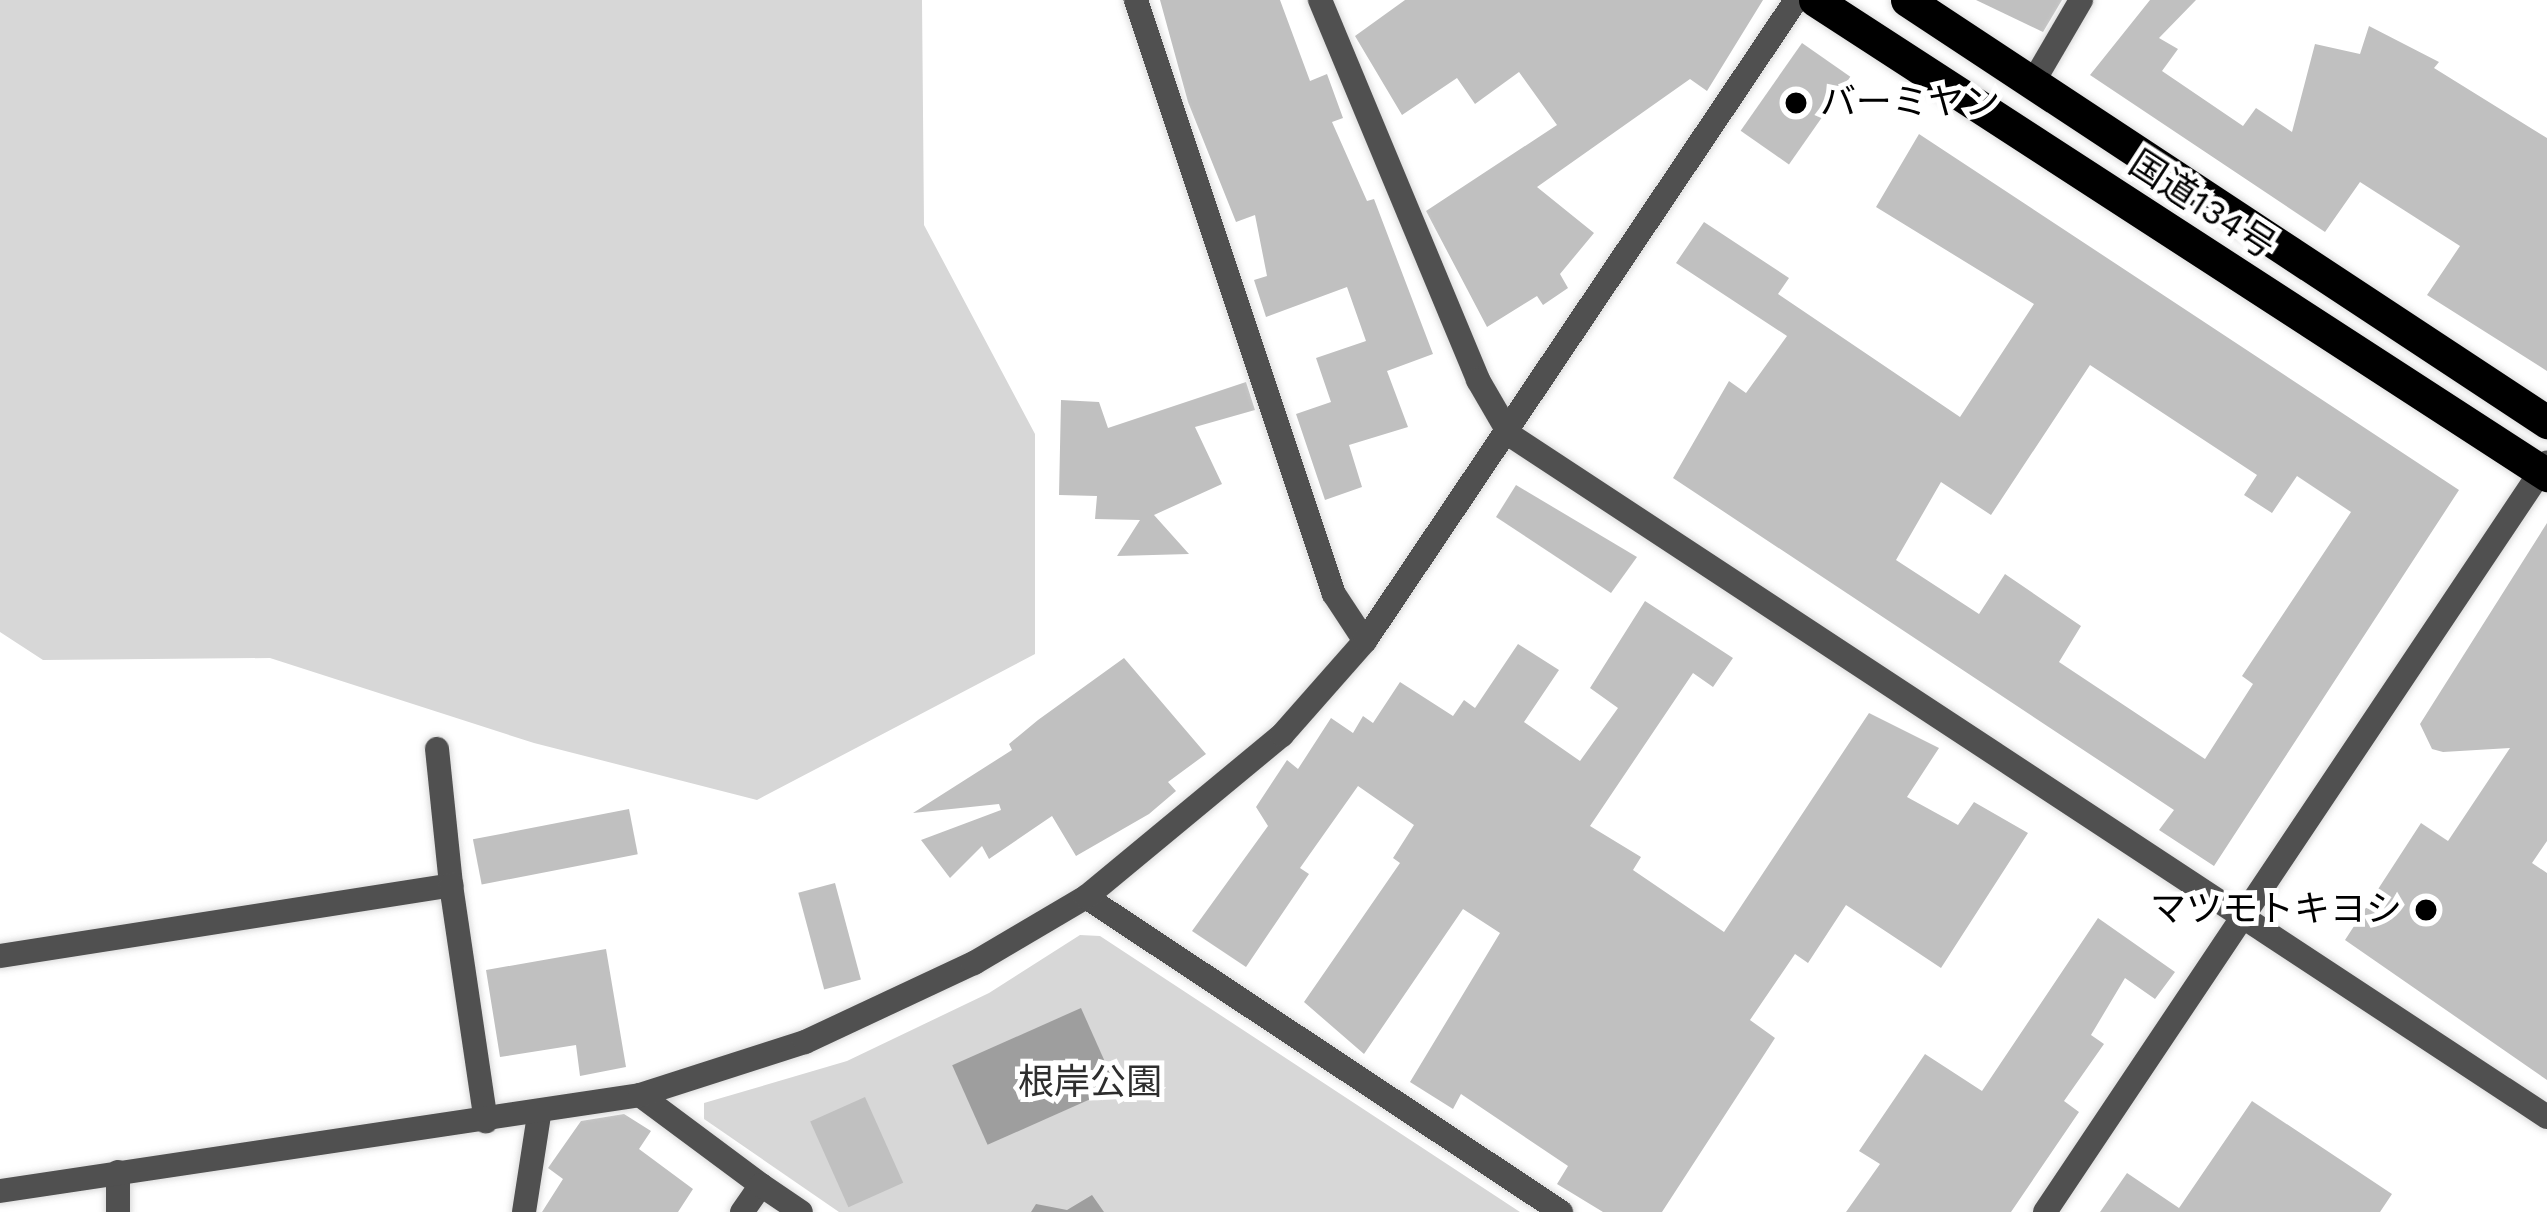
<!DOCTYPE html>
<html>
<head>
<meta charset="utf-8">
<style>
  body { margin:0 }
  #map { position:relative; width:2547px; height:1212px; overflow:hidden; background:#fff; font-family:"Work Sans","Noto Sans JP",sans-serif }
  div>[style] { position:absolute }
  .green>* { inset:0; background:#d7d7d7 }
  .water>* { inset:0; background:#9e9e9e; transform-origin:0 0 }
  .building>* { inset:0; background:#c0c0c0; transform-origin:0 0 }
  .roads { filter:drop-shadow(0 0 3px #dbdbdb) drop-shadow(0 0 3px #dbdbdb) }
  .minor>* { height:24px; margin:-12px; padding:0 12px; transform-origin:12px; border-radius:12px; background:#505050 }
  .tertiary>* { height:24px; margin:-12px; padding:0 12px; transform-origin:12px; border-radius:12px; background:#505050 }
  .trunk>* { height:33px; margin:-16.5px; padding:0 16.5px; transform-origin:16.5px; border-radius:16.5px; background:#000 }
  .dots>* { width:33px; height:33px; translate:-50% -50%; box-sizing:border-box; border:6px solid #fff; border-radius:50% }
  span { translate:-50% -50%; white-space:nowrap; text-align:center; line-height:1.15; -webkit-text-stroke:10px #fff; paint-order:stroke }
  .poi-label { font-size:36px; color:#000 }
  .left { translate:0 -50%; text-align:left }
  .right { translate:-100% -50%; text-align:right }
  .street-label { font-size:36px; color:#000 }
  .park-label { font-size:36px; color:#2e2e2e }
</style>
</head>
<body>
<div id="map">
  <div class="green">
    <i style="clip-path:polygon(0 0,922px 0,924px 225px,1035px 434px,1035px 654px,757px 800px,534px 743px,270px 658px,43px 660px,0 632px)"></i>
    <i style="clip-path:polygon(1080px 935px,1100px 936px,1520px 1212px,839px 1212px,704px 1119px,704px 1103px,847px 1061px,989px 993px)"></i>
  </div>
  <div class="water">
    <i style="left:1081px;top:1008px;width:87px;height:141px;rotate:66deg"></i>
    <i style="clip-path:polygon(1092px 1195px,1104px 1212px,1031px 1212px,1036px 1204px,1067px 1210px)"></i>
  </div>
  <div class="building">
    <i style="clip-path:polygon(1160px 0,1280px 0,1310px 81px,1327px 74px,1343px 118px,1332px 122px,1367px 201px,1374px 199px,1433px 354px,1387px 371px,1408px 427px,1349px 445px,1362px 487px,1325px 500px,1296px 414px,1331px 402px,1316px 358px,1366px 341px,1347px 287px,1266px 317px,1254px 280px,1267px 276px,1255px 215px,1236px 222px,1188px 102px)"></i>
    <i style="clip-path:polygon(1405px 0,1763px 0,1707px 91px,1690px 79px,1537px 187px,1594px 233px,1560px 274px,1568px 288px,1543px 305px,1537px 296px,1487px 327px,1426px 211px,1557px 125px,1519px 72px,1475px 104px,1457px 78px,1402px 115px,1355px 36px)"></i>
    <i style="clip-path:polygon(1976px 0,2062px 0,2043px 32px)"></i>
    <i style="clip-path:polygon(2150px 0,2196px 0,2159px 38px,2178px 49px,2162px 71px,2243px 126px,2256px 108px,2292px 132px,2315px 44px,2360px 54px,2369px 26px,2439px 62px,2434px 68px,2547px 138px,2547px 371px,2427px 295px,2460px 246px,2360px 182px,2325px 232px,2090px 75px)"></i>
    <i style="left:1802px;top:43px;width:59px;height:107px;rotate:35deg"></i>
    <i style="clip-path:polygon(evenodd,1919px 134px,2459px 490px,2214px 866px,2159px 830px,2174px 810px,1673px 478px,1729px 381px,1746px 393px,1787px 336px,1676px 263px,1704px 222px,1789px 278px,1778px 294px,1960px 417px,2034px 304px,1876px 207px,1919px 134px,2090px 365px,2257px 475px,2244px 495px,2272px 513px,2297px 476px,2351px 512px,2242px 676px,2253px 684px,2205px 759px,2059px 662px,2081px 626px,2005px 574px,1979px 614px,1896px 560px,1941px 482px,1991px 515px,2090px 365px)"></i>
    <i style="clip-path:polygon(1246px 382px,1255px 410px,1195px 427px,1222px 484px,1154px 515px,1189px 554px,1117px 556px,1140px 520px,1095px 519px,1097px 496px,1059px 495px,1061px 400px,1099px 402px,1108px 428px)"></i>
    <i style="clip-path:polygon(1516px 485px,1637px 557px,1611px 593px,1496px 517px)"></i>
    <i style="clip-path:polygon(2547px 523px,2547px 841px,2532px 863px,2547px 873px,2547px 1080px,2345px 940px,2421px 823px,2448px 841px,2510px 748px,2443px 752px,2432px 749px,2420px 724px)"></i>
    <i style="clip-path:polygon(1645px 601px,1733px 658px,1713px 687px,1693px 673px,1590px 826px,1641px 857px,1633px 870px,1724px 932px,1869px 713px,1939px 748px,1907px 797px,1958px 825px,1974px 802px,2028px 833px,1941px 968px,1846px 905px,1808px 963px,1795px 954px,1750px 1020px,1775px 1038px,1662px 1212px,1603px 1212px,1557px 1184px,1568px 1166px,1461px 1094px,1453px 1109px,1410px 1082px,1500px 933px,1463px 909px,1364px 1054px,1304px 1002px,1400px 863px,1393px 858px,1414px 825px,1358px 786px,1300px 868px,1309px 874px,1246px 967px,1192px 931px,1268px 826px,1256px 807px,1287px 760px,1298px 769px,1331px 718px,1353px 733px,1363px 716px,1373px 723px,1400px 682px,1453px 716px,1464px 700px,1475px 708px,1518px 644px,1559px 670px,1524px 722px,1580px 761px,1618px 708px,1590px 688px)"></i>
    <i style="clip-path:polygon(1124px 658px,1206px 754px,1168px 782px,1176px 791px,1149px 814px,1076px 856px,1052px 816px,989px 859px,982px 846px,950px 878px,921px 840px,1001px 810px,999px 804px,913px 813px,1012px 750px,1009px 744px,1038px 720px)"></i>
    <i style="left:629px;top:809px;width:46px;height:159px;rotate:79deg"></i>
    <i style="left:835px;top:883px;width:100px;height:38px;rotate:75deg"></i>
    <i style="clip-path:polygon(2098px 918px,2175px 972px,2155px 999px,2125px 978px,2091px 1035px,2104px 1044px,2064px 1101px,2079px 1112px,2011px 1212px,1846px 1212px,1880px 1164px,1859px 1151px,1925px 1054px,1982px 1091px)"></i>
    <i style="clip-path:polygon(606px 949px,626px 1067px,580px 1076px,576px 1045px,500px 1057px,486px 970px)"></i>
    <i style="left:865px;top:1097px;width:94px;height:60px;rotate:66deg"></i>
    <i style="clip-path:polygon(2252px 1101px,2392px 1194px,2380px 1212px,2100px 1212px,2127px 1173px,2179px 1208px)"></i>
    <i style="clip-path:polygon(624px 1114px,651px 1131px,639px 1149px,693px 1189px,678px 1212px,542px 1212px,563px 1179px,548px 1168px,581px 1121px)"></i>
  </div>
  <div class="roads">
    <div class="minor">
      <i style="left:1136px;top:0;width:626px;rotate:71.57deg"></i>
      <i style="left:1334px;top:594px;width:56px;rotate:56.6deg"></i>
      <i style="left:1320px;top:0;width:412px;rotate:67.4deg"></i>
      <i style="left:1478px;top:380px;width:64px;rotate:59.8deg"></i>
      <i style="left:1510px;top:435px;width:1241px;rotate:33.33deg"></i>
      <i style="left:2032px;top:84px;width:97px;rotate:-59.7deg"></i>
      <i style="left:437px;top:749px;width:137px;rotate:84.1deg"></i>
      <i style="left:1086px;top:897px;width:570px;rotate:33.55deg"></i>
      <i style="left:0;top:956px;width:457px;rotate:-8.9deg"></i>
      <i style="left:451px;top:885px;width:239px;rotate:81.6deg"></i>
      <i style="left:640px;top:1095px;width:151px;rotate:36.6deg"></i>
      <i style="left:761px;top:1185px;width:33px;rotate:125deg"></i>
      <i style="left:761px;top:1185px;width:48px;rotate:34deg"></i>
      <i style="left:118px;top:1212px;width:40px;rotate:-90deg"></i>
      <i style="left:524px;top:1212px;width:98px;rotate:-81.2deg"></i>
    </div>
    <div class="tertiary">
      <i style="left:0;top:1191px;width:647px;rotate:-8.53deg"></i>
      <i style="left:640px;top:1095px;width:173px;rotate:-17.8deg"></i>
      <i style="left:805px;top:1042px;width:187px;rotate:-25.1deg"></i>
      <i style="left:974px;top:963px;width:130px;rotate:-30.5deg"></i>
      <i style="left:1086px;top:897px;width:254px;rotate:-39.6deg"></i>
      <i style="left:1282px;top:735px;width:125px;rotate:-48.6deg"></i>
      <i style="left:1365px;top:641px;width:772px;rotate:-56.08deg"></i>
      <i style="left:2045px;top:1212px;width:902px;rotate:-56.2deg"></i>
    </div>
    <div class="trunk">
      <i style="left:1815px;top:0;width:873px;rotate:32.98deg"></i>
      <i style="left:1907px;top:0;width:767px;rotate:33.4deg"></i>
    </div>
  </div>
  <div class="dots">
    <i style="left:1796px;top:103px;background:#000"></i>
    <i style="left:2426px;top:910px;background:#000"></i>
  </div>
  <div class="poi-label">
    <span class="left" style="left:1820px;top:103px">バーミヤン</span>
    <span class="right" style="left:2402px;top:910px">マツモトキヨシ</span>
  </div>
  <div class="street-label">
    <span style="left:2202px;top:205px;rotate:33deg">国道134号</span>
  </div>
  <div class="park-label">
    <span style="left:1090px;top:1083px">根岸公園</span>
  </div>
</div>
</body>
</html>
